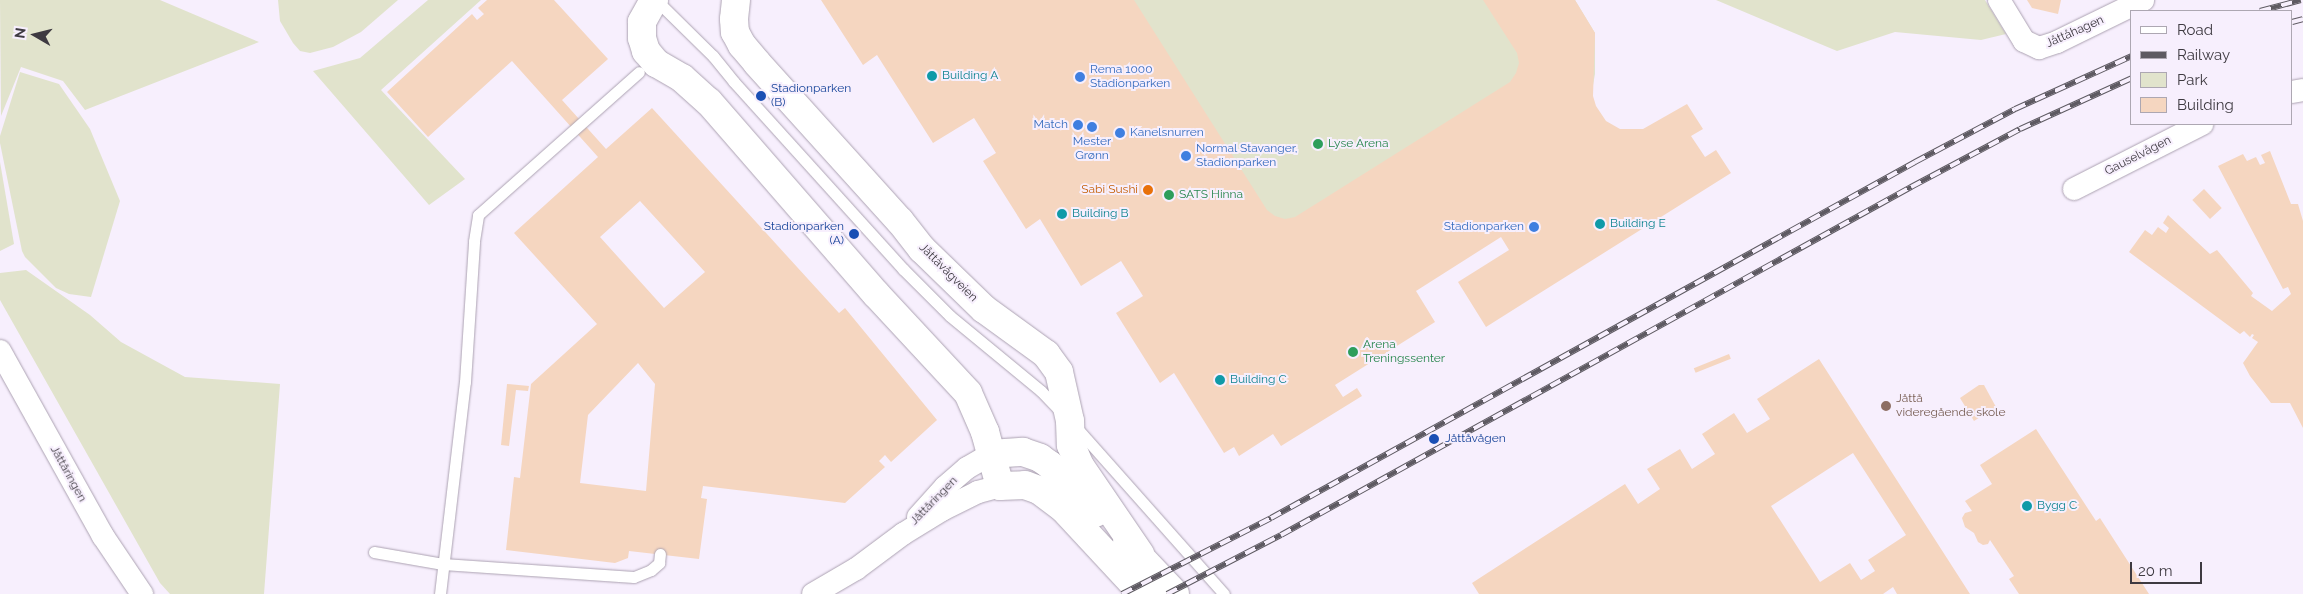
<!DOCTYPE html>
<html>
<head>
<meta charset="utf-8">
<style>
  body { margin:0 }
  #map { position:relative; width:2303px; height:594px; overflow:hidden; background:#f7effd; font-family:Raleway,sans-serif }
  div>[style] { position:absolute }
  .green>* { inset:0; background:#e1e3cc }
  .building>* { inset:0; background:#f5d6c0; transform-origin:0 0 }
  .roads { filter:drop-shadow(0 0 1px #aca2b2) drop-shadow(0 0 1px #aca2b2) }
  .service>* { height:11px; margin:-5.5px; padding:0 5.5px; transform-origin:5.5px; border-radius:5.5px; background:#fff }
  .minor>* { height:22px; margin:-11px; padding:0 11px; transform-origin:11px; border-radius:11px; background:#fff }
  .tertiary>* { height:28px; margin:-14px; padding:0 14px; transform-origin:14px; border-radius:14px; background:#fff }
  .rail>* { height:5.5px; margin-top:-2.75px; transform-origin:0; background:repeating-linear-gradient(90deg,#f7effd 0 11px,#5e5a62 0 22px); box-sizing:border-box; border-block:1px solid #5e5a62 }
  .dots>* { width:14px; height:14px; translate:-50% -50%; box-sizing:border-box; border:2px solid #f7effd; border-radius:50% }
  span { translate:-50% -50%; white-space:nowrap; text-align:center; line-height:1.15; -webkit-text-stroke:4px #f7effd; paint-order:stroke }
  .street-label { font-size:12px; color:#3e3a41 }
  .shop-label { font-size:12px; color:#366cbe }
  .left { translate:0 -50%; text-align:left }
  .right { translate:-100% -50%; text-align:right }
  .culture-label { font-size:12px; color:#0d838f }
  .transit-label { font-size:12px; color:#164399 }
  .leisure-label { font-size:12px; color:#27864d }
  .food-label { font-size:12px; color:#c56008 }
  .education-label { font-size:12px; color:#785e54 }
  .legend { position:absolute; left:2130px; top:10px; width:162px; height:115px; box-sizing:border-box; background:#f7effd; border:1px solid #ada7b2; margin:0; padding:6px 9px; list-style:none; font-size:15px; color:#3e3a41 }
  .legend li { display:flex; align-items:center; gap:10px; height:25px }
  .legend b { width:25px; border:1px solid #ada7b2 }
  .north { position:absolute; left:10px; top:10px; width:50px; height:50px; -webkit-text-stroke:4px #f7effd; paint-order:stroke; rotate:278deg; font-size:14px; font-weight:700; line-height:20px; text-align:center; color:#3e3a41 }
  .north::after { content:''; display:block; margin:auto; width:18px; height:22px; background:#3e3a41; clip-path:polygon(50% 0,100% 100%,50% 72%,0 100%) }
  .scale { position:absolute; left:2130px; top:562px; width:72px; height:22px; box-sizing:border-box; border:2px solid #3e3a41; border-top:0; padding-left:6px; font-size:15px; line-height:18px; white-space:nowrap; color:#3e3a41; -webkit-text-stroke:4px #f7effd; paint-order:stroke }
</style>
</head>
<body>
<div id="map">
  <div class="green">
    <i style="clip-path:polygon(0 0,160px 0,259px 42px,85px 110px,63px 81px,21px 67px,1px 116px)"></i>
    <i style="clip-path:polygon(278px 0,398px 0,361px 32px,333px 47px,310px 53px,300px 51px,293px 43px,280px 21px)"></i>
    <i style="clip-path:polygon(428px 0,481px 0,381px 90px,465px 179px,429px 205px,313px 71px,360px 58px)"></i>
    <i style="clip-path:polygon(998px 0,1575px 0,1595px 33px,1595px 74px,1593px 85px,1340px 281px)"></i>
    <i style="clip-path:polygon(1716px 0,1985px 0,2006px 34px,1981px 40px,1895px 32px,1837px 51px)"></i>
    <i style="clip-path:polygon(20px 72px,59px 84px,90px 129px,120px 201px,91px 297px,69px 294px,56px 288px,25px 257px,22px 251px,0 143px,0 136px)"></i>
    <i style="clip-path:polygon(0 162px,14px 244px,0 251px)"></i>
    <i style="clip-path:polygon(26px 270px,90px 315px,121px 342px,185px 377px,280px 384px,264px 594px,170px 594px,160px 583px,0 300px,0 273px)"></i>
  </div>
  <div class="building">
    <i style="clip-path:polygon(evenodd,487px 0,554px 0,608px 59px,562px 100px,606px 149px,652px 108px,839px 313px,845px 308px,937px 420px,891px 462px,885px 455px,879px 461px,885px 467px,845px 503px,703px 486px,701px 498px,707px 499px,699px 559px,629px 551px,628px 558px,615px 563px,506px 550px,514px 477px,520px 478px,531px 384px,597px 324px,514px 233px,598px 157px,512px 61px,428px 137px,387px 92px,472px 14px,477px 20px,484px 14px,478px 8px,487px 0,640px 201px,705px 272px,664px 308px,600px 237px,640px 201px,487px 0,638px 363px,655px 384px,646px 491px,580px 483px,588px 415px,638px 363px)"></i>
    <i style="clip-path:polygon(821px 0,1134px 0,1267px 210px,1275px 216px,1285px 219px,1295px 217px,1510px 82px,1516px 73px,1519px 63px,1517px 53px,1483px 0,1575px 0,1595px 33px,1593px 96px,1596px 106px,1606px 121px,1620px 129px,1643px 129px,1687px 104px,1703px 129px,1691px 136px,1705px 157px,1716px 150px,1731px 173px,1486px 327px,1458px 282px,1509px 250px,1501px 237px,1416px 291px,1435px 322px,1335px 385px,1343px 397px,1357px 388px,1362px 396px,1281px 446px,1273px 434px,1239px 456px,1234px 447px,1224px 453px,1174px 373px,1160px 383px,1116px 313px,1143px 296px,1121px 261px,1081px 286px,1040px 219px,1026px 229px,983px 161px,996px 153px,974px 118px,933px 143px,877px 55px,863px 65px)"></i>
    <i style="clip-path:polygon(2027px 0,2061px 0,2058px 14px,2032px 8px)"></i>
    <i style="clip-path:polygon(2270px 151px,2291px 204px,2298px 204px,2303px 221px,2303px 428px,2290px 403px,2271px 403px,2250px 376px,2243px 363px,2258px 342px,2252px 338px,2254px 335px,2252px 334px,2250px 337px,2244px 331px,2240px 334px,2129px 252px,2145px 230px,2152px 235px,2158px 227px,2166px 233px,2169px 228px,2163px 223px,2168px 215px,2210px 254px,2217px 250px,2253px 293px,2251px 296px,2272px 311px,2291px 294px,2288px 287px,2283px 289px,2218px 166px,2243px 154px,2247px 161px,2256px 157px,2260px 165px,2265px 163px,2261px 155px)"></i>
    <i style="left:2204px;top:189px;width:26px;height:16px;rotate:47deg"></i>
    <i style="left:1729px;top:354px;width:5px;height:38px;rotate:68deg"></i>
    <i style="clip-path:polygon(evenodd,1819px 359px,1970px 594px,1897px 594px,1893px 587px,1883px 594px,1479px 594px,1472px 583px,1625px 484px,1638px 504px,1660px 489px,1647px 469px,1680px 449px,1692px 469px,1715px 454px,1702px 434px,1734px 413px,1747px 433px,1770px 419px,1757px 399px,1819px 359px,1853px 453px,1906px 535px,1868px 560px,1875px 571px,1861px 580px,1850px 563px,1820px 582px,1771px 506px,1853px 453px)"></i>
    <i style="clip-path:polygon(507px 384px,529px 386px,528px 391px,516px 390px,509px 446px,501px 445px)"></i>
    <i style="clip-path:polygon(1979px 385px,1984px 385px,1996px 407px,1974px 421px,1960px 398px)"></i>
    <i style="clip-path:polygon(2036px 429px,2096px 521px,2100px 518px,2149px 594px,2019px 594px,2009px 579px,2014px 576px,1990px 540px,1988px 544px,1983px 545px,1978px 542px,1974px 533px,1965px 527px,1962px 518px,1965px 513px,1972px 511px,1965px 501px,1992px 484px,1980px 465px)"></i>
  </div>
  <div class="roads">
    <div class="service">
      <i style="left:656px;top:0;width:80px;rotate:44.5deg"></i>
      <i style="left:713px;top:56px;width:33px;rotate:51deg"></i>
      <i style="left:734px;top:82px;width:252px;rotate:47.9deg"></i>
      <i style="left:903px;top:269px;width:66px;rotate:45deg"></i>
      <i style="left:950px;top:316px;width:118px;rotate:39.5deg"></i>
      <i style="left:1041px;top:391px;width:29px;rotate:46deg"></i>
      <i style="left:1074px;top:425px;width:226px;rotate:48.4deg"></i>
      <i style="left:374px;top:552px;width:70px;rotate:9.9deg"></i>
      <i style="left:443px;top:564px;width:191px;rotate:3.9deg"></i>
      <i style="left:634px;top:577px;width:18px;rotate:-22deg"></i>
      <i style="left:651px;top:570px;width:11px;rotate:-41deg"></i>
      <i style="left:659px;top:563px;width:9px;rotate:-84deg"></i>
      <i style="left:440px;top:594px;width:213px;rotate:-83.3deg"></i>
      <i style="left:465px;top:382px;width:141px;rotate:-86.3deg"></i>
      <i style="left:474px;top:241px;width:26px;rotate:-81deg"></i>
      <i style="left:478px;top:215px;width:215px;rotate:-41.6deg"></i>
    </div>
    <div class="minor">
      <i style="left:1999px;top:0;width:48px;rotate:58.6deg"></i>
      <i style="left:2024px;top:41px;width:17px;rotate:25deg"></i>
      <i style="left:2039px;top:48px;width:19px;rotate:-18deg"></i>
      <i style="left:2057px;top:42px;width:96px;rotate:-26deg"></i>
      <i style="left:2292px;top:92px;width:11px;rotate:-10deg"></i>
      <i style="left:2074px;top:189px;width:144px;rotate:-26.9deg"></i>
      <i style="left:0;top:351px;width:212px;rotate:60.9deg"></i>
      <i style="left:103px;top:536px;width:70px;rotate:56.1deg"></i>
      <i style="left:918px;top:517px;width:40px;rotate:-48deg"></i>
      <i style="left:945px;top:487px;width:29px;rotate:-41deg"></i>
      <i style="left:967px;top:468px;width:28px;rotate:-30deg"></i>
      <i style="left:813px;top:594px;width:50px;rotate:-30.2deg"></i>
      <i style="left:856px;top:569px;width:59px;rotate:-36.7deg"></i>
      <i style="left:903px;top:534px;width:46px;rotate:-31.6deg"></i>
      <i style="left:942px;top:510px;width:40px;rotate:-26.6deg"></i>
      <i style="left:978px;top:492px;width:23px;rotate:-15deg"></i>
    </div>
    <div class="tertiary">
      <i style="left:654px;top:0;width:25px;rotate:119deg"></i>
      <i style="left:642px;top:22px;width:16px;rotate:90deg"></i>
      <i style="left:642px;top:38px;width:14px;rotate:73deg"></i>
      <i style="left:646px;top:51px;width:16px;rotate:50deg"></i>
      <i style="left:656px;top:63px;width:30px;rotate:30deg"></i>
      <i style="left:682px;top:78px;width:36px;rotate:42deg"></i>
      <i style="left:709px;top:102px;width:254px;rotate:49deg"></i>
      <i style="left:876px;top:294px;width:135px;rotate:47.1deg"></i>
      <i style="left:968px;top:393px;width:43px;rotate:66.4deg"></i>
      <i style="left:985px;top:432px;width:56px;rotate:74.5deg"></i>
      <i style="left:1000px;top:486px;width:25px;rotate:-2deg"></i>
      <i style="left:1025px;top:485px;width:15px;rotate:20deg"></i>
      <i style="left:1039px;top:490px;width:30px;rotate:37deg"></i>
      <i style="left:1063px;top:508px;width:117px;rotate:47.1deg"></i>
      <i style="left:736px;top:0;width:19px;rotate:96deg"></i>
      <i style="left:734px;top:19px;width:13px;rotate:86deg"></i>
      <i style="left:735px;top:32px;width:15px;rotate:62deg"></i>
      <i style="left:742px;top:45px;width:23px;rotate:50deg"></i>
      <i style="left:757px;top:63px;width:213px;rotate:47.9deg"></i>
      <i style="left:900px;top:221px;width:36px;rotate:52deg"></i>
      <i style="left:922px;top:249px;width:86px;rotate:44.1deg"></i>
      <i style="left:984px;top:309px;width:77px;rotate:36deg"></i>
      <i style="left:1046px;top:354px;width:22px;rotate:54deg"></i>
      <i style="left:1059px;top:372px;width:50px;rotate:77.3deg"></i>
      <i style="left:1070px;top:421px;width:24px;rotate:88deg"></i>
      <i style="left:1071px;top:445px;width:23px;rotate:67deg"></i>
      <i style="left:1080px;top:466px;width:107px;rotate:55.7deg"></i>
      <i style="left:991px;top:454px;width:32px;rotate:-4deg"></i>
      <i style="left:1023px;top:452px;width:18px;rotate:19deg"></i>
      <i style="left:1040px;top:458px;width:12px;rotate:35deg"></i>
      <i style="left:1050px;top:465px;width:66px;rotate:46.2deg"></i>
      <i style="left:1127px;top:543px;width:70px;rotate:46.7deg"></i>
    </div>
  </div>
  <div class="rail">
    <i style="left:2260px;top:11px;width:42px;rotate:-15deg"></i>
    <i style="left:2292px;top:22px;width:11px;rotate:-15deg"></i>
    <i style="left:1122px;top:594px;width:167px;rotate:-27deg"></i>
    <i style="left:1271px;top:518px;width:736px;rotate:-28.93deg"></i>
    <i style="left:1915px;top:162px;width:113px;rotate:-27.9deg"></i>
    <i style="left:2015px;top:109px;width:128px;rotate:-24.4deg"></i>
    <i style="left:1167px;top:594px;width:128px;rotate:-27.4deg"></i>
    <i style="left:1281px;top:535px;width:720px;rotate:-28.92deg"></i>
    <i style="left:1911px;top:187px;width:123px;rotate:-28deg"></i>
    <i style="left:2020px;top:129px;width:123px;rotate:-24.5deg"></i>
  </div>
  <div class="dots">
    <i style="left:932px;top:76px;background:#0f9aa8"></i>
    <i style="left:1080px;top:77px;background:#3f7fe0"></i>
    <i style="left:761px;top:96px;background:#1a4fb4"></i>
    <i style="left:1078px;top:125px;background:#3f7fe0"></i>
    <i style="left:1092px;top:127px;background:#3f7fe0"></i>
    <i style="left:1120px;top:133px;background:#3f7fe0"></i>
    <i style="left:1318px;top:144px;background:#2e9e5b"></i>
    <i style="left:1186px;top:156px;background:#3f7fe0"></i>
    <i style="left:1148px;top:190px;background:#e8710a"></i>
    <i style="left:1169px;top:195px;background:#2e9e5b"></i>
    <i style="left:1062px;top:214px;background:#0f9aa8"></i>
    <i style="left:1600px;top:224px;background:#0f9aa8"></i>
    <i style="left:1534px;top:227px;background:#3f7fe0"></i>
    <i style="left:854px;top:234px;background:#1a4fb4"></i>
    <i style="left:1353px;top:352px;background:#2e9e5b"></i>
    <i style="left:1220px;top:380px;background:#0f9aa8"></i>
    <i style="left:1886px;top:406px;background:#8d6e63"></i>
    <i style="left:1434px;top:439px;background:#1a4fb4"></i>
    <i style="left:2027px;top:506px;background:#0f9aa8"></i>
  </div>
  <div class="street-label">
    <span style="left:2075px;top:32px;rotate:-24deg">Jåttåhagen</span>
    <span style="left:2138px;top:156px;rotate:-27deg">Gauselvågen</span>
    <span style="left:948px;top:273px;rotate:45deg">Jåttåvågveien</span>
    <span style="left:68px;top:474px;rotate:61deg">Jåttåringen</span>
    <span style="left:934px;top:501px;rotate:-46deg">Jåttåringen</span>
  </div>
  <div class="shop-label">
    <span class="left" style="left:1090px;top:77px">Rema 1000<br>Stadionparken</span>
    <span class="right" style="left:1068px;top:125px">Match</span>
    <span class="left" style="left:1130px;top:133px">Kanelsnurren</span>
    <span style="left:1092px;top:149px">Mester<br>Grønn</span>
    <span class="left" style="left:1196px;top:156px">Normal Stavanger,<br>Stadionparken</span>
    <span class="right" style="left:1524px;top:227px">Stadionparken</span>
  </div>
  <div class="culture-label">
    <span class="left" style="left:942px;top:76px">Building A</span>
    <span class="left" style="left:1072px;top:214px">Building B</span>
    <span class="left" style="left:1610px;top:224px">Building E</span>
    <span class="left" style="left:1230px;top:380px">Building C</span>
    <span class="left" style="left:2037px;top:506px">Bygg C</span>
  </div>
  <div class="transit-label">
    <span class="left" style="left:771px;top:96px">Stadionparken<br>(B)</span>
    <span class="right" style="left:844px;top:234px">Stadionparken<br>(A)</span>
    <span class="left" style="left:1445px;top:439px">Jåttåvågen</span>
  </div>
  <div class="leisure-label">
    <span class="left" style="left:1328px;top:144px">Lyse Arena</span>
    <span class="left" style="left:1179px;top:195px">SATS Hinna</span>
    <span class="left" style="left:1363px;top:352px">Arena<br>Treningssenter</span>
  </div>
  <div class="food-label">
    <span class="right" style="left:1138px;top:190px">Sabi Sushi</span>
  </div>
  <div class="education-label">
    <span class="left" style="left:1896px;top:406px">Jåttå<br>videregående skole</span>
  </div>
  <ul class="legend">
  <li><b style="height:6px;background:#fff"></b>Road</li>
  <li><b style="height:6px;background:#5e5a62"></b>Railway</li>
  <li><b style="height:14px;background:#e1e3cc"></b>Park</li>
  <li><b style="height:14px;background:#f5d6c0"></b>Building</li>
  </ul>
  <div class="north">N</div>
  <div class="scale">20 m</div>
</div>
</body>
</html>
